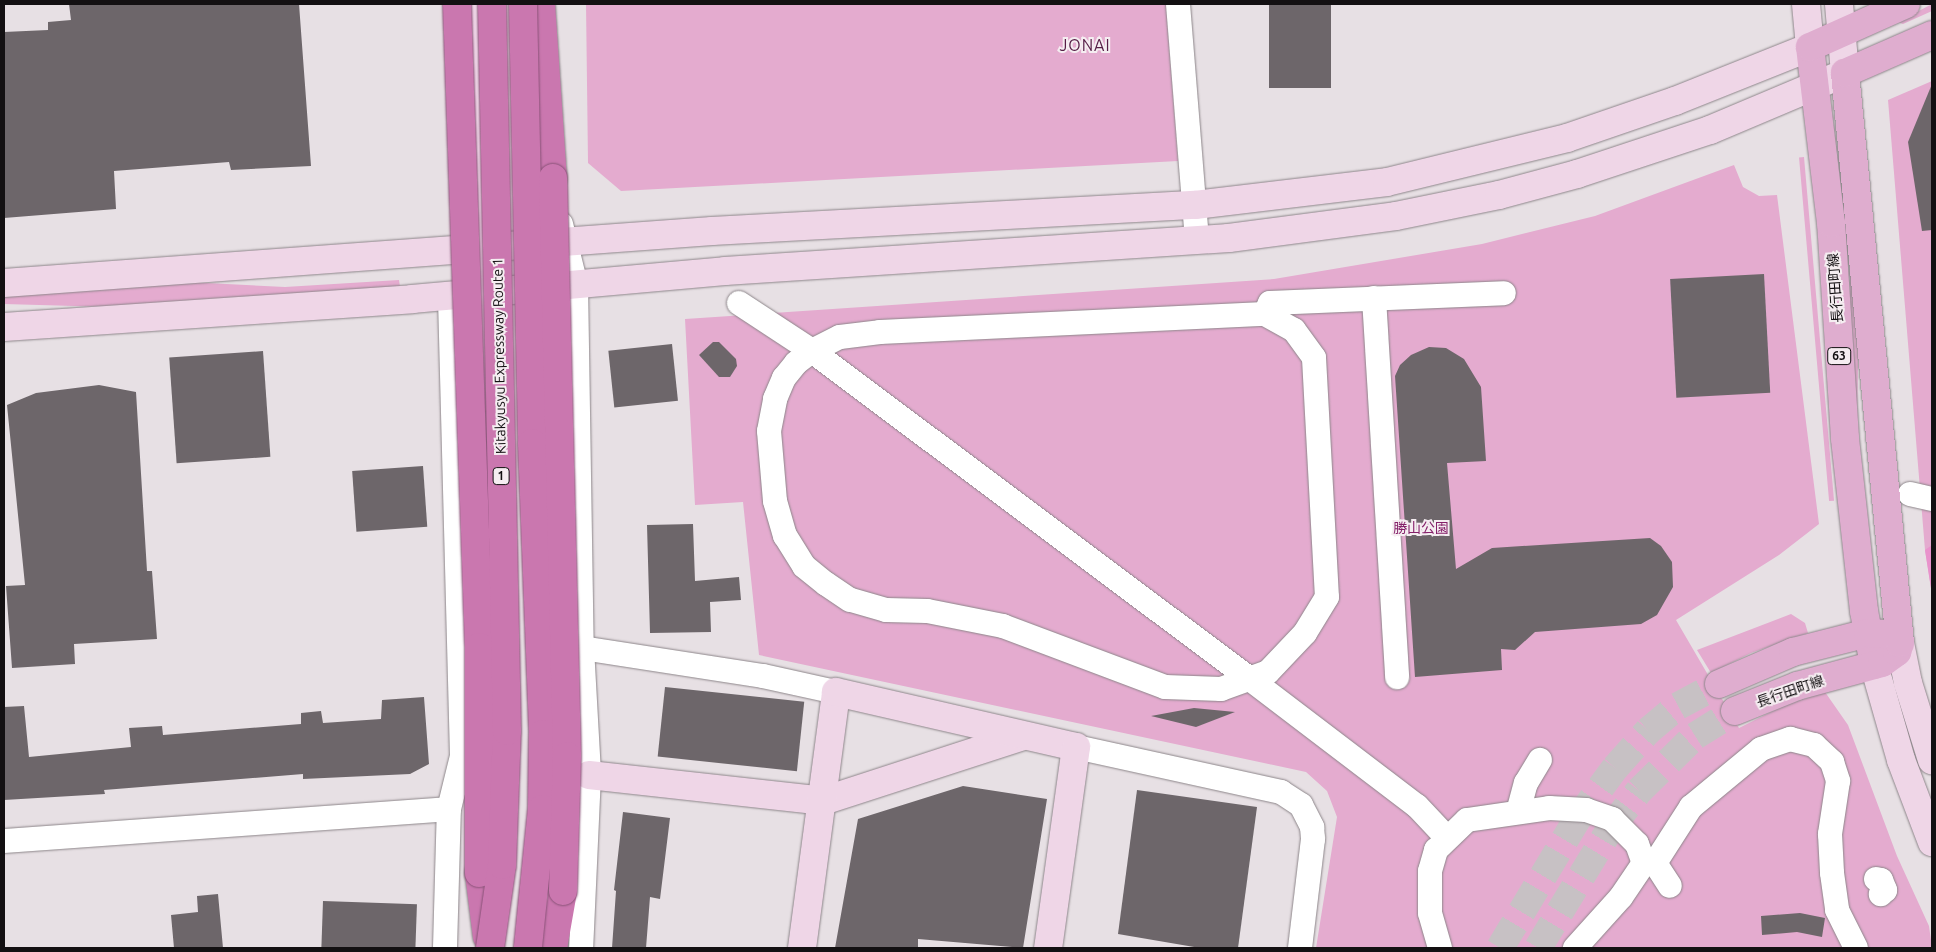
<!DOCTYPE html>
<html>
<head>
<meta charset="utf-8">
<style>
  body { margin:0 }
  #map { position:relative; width:1936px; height:952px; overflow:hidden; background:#e7e0e4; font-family:Ubuntu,"Noto Sans JP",sans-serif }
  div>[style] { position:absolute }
  .green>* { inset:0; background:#e4abcf; transform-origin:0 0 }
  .forest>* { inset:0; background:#e992cc }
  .building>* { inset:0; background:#6d666a; transform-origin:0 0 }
  .primary-tunnel>* { height:28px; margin-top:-14px; transform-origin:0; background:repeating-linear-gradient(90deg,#c7c1c4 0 28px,transparent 0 42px) }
  .roads { filter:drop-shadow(0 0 1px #8d868a) drop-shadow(0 0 1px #8d868a) }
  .street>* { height:24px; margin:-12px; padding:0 12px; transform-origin:12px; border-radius:12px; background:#fff }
  .secondary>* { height:28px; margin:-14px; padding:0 14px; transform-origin:14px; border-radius:14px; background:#efd6e7 }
  .primary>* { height:28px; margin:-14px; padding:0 14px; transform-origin:14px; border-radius:14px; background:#dfadcf }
  .highway>* { height:28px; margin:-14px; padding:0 14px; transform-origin:14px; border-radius:14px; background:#ca77af }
  .bridges { filter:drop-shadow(0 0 1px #8a5378) drop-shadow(0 0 1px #8a5378) }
  .highway-bridge>* { height:28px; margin:-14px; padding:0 14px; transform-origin:14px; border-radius:14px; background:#ca77af }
  span { translate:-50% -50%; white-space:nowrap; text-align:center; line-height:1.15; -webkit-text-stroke:4px #f5edf1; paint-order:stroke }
  .shield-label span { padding:1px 4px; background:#f5edf1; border:1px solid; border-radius:4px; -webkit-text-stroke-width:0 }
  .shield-label { font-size:12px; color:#131012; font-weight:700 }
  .street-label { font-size:14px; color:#131012 }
  .park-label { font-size:14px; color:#85216a }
  .quarter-label { font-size:16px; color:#561d46; letter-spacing:1px }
  .frame { position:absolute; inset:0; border:5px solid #131012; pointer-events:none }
</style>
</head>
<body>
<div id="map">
  <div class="green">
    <i style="clip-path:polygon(586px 4px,1166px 4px,1178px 161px,621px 191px,588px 163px)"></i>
    <i style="clip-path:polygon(1932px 4px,1932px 11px,1903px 24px,1898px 22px)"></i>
    <i style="clip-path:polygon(1932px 81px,1932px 594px,1925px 550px,1888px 100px)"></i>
    <i style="left:1804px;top:157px;width:345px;height:5px;rotate:85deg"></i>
    <i style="clip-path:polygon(1734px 165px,1743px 187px,1759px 196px,1777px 195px,1819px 524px,1779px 555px,1676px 620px,1739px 728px,1785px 705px,1825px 692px,1848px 725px,1897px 856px,1929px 926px,1932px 948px,1316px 948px,1337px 817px,1327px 791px,1306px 772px,759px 655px,743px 502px,695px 505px,685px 319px,1274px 279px,1482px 244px,1595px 216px)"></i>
    <i style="clip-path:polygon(1850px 254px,1859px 320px,1857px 420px,1850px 357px)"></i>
    <i style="clip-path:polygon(399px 280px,400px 287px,110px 307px,4px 304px,4px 296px,187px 282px,285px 287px)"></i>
    <i style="clip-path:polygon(1791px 614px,1805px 623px,1808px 633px,1751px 653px,1711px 673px,1697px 650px)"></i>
  </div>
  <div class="forest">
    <i style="clip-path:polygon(1932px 545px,1932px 595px,1925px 550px)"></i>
  </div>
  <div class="building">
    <i style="clip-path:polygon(69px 4px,299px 4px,311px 166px,231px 170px,229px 162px,114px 171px,116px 209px,4px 218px,4px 32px,48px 30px,48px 22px,71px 20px)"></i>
    <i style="left:1269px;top:4px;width:62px;height:84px"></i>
    <i style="clip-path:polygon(1932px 84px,1932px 230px,1922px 231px,1908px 142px)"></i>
    <i style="left:1764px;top:274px;width:119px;height:94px;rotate:87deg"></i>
    <i style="clip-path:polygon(713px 342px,719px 342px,736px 359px,737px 366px,730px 377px,719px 377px,699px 355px)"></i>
    <i style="left:672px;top:344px;width:57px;height:64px;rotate:84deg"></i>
    <i style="clip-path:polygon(1429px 347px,1446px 348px,1464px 359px,1481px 387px,1486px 461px,1447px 463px,1456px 569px,1492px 548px,1650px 538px,1661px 546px,1672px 562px,1673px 587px,1657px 615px,1641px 624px,1535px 632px,1515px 650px,1501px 649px,1502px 670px,1415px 677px,1395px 376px,1400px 365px,1411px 355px)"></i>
    <i style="left:263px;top:351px;width:106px;height:94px;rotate:86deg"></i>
    <i style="clip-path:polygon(99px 385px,136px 392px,147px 571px,152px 571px,157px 639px,74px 644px,75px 664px,12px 668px,6px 586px,25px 585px,7px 405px,36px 393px)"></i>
    <i style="left:423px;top:466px;width:61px;height:71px;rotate:86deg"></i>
    <i style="clip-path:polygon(693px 524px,695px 581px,739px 577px,741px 600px,710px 602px,711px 632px,650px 633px,647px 525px)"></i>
    <i style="left:665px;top:687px;width:140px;height:70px;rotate:6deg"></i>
    <i style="clip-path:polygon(424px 697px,429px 764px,410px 774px,303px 779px,303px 774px,104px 790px,105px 794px,4px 800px,4px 707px,24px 706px,29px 757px,131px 747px,129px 728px,162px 726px,163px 735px,301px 724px,301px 713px,321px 711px,323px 723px,381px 719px,382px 700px)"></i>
    <i style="clip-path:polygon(1194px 708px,1235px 712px,1196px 727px,1151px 716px)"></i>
    <i style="clip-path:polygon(963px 786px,1047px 799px,1023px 948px,918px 939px,918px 948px,835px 948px,858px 819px)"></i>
    <i style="clip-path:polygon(1137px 790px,1257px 807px,1238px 948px,1200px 948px,1118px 934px)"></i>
    <i style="clip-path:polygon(623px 812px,670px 818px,660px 899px,650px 897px,646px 948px,612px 948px,616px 891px,614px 890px)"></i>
    <i style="clip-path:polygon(218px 894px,223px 948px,174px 948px,171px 915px,198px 912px,197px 896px)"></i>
    <i style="left:323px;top:901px;width:94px;height:47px;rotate:2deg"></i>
    <i style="clip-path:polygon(1800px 913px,1825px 918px,1822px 937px,1797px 932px,1762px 935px,1761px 916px)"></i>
  </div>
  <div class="primary-tunnel">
    <i style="left:1500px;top:948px;width:148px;rotate:-59.1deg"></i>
    <i style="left:1576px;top:821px;width:66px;rotate:-53.7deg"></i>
    <i style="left:1615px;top:768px;width:50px;rotate:-48.3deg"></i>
    <i style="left:1648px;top:731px;width:39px;rotate:-40deg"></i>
    <i style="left:1678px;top:706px;width:47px;rotate:-28.2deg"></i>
    <i style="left:1538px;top:948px;width:139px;rotate:-58.8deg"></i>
    <i style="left:1610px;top:829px;width:48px;rotate:-52.7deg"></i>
    <i style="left:1639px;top:791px;width:78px;rotate:-44.5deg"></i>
    <i style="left:1695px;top:736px;width:47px;rotate:-32deg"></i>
  </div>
  <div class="roads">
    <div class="street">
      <i style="left:1178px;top:4px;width:237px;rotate:85.4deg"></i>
      <i style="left:561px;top:224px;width:63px;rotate:76.2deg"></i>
      <i style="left:576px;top:285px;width:363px;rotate:89.1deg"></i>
      <i style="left:582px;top:648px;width:127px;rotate:86.8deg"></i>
      <i style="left:589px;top:775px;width:173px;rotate:92.6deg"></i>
      <i style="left:1374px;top:298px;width:380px;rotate:86.5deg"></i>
      <i style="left:739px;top:303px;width:87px;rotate:33.3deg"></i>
      <i style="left:812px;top:351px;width:547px;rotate:36.83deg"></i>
      <i style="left:1250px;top:679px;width:210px;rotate:37.3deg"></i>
      <i style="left:1417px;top:806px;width:44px;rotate:46.8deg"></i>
      <i style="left:1265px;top:314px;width:33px;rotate:29deg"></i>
      <i style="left:1294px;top:330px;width:34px;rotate:54deg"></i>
      <i style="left:1314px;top:358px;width:239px;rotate:86.9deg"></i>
      <i style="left:1327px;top:597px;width:42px;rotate:121.4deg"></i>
      <i style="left:1305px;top:633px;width:54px;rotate:133.5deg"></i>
      <i style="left:1268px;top:672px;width:50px;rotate:160.1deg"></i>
      <i style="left:1221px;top:689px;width:56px;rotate:-178deg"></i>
      <i style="left:1165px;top:687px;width:173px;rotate:-159.4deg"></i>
      <i style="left:1003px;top:626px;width:77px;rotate:-168.8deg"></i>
      <i style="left:927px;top:611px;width:41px;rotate:-178.6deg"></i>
      <i style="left:886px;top:610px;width:37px;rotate:-164deg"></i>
      <i style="left:850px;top:600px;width:29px;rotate:-146deg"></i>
      <i style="left:826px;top:584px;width:28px;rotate:-141deg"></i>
      <i style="left:804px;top:566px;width:36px;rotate:-122deg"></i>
      <i style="left:785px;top:536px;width:36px;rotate:-106deg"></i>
      <i style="left:775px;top:501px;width:70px;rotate:-94.9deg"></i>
      <i style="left:769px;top:431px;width:33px;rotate:-79deg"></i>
      <i style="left:775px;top:399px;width:23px;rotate:-67deg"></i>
      <i style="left:784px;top:378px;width:19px;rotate:-51deg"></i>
      <i style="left:796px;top:363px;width:20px;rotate:-37deg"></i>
      <i style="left:812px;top:351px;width:31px;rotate:-27deg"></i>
      <i style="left:840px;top:337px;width:40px;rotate:-7.1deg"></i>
      <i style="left:880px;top:332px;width:385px;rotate:-2.7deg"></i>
      <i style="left:1265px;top:314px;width:12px;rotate:-66deg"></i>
      <i style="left:1270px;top:303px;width:234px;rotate:-2.4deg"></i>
      <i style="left:1910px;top:494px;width:23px;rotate:13deg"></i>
      <i style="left:582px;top:648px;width:183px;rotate:8.8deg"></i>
      <i style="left:763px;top:676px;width:75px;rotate:12.4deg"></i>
      <i style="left:1076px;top:747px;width:210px;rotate:12.4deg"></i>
      <i style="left:1281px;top:792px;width:24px;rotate:33deg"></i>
      <i style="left:1301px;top:805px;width:25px;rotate:63deg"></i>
      <i style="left:1312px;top:827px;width:12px;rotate:85deg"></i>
      <i style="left:1313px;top:839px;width:110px;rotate:96.8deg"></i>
      <i style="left:1518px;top:812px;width:30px;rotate:-75deg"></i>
      <i style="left:1526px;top:783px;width:27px;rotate:-59deg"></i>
      <i style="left:4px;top:841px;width:446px;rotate:-4.1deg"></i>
      <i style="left:1644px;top:863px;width:11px"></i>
      <i style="left:1655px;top:863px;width:67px;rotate:-57.3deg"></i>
      <i style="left:1691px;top:807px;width:91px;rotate:-39.6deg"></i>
      <i style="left:1761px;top:749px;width:31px;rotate:-19deg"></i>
      <i style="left:1790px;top:739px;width:25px;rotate:14deg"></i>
      <i style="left:1814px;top:745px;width:25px;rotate:43deg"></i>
      <i style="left:1832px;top:762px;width:20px;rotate:72deg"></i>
      <i style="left:1838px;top:781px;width:54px;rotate:98.6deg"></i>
      <i style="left:1830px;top:834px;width:39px;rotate:87deg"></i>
      <i style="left:1832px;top:873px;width:37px;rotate:82deg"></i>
      <i style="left:1837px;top:910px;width:42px;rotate:63.4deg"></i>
      <i style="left:1655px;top:863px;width:27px;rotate:57deg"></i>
      <i style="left:1876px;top:879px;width:5px;rotate:11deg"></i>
      <i style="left:1881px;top:880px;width:11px;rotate:68deg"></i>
      <i style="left:1885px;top:890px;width:6px;rotate:135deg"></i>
      <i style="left:445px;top:948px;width:139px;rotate:-88.4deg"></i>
      <i style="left:449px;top:809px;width:55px;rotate:-76.2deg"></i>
      <i style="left:462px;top:756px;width:461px;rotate:-91.5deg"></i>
      <i style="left:1440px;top:948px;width:36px;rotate:-106deg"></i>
      <i style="left:1430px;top:913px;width:42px;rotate:-90deg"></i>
      <i style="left:1430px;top:871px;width:22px;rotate:-74deg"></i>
      <i style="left:1436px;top:850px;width:43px;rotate:-44.1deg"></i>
      <i style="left:1467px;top:820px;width:83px;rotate:-8.3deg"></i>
      <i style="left:1549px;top:808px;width:37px;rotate:3deg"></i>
      <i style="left:1586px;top:810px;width:28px;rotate:19deg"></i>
      <i style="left:1612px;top:819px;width:35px;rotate:45deg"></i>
      <i style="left:1637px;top:844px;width:20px;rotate:70deg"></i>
      <i style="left:1644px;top:863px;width:41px;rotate:124.1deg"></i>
      <i style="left:1621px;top:897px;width:69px;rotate:132deg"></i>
    </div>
    <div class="secondary">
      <i style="left:472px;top:4px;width:393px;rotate:88.3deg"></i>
      <i style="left:4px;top:283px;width:710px;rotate:-4.2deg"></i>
      <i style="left:712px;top:231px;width:484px;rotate:-3.1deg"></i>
      <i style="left:1195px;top:205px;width:193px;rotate:-6.8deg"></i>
      <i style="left:1387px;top:182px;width:185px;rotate:-13.7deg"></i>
      <i style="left:1567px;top:138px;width:114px;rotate:-18.9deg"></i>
      <i style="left:1675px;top:101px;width:145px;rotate:-21.8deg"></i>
      <i style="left:1810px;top:47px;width:43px;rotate:-95.3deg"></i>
      <i style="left:4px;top:327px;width:409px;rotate:-3.9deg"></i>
      <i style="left:412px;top:299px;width:314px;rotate:-5.1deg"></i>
      <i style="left:725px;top:271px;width:505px;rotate:-3.75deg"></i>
      <i style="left:1229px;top:238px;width:168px;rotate:-7.5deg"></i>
      <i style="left:1396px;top:216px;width:105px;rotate:-11.5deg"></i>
      <i style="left:1499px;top:195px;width:81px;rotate:-15.1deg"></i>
      <i style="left:1577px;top:174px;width:140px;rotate:-18.3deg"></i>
      <i style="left:1710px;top:130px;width:147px;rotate:-22.9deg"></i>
      <i style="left:1845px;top:73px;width:69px;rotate:-95deg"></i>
      <i style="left:1900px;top:643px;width:41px;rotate:78.7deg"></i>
      <i style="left:1908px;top:683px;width:81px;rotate:72.7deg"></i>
      <i style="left:1874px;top:665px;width:99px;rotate:74.1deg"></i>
      <i style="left:1901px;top:760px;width:88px;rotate:69.3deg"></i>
      <i style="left:589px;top:775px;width:235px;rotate:6.3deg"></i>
      <i style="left:823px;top:801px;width:210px;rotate:-18deg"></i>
      <i style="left:547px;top:932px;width:95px;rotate:-87.6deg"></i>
      <i style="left:802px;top:948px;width:258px;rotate:-82.4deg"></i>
      <i style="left:836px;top:692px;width:246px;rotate:12.9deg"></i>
      <i style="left:1076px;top:747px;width:203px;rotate:97.9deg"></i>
    </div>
    <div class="primary">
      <i style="left:1874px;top:665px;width:55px;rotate:-100.5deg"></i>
      <i style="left:1864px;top:611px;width:174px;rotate:-96.3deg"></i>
      <i style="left:1845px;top:438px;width:215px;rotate:-93.7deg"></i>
      <i style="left:1831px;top:223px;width:177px;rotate:-96.8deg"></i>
      <i style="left:1810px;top:47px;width:105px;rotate:-24.1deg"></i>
      <i style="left:1719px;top:684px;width:81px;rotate:-23.4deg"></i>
      <i style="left:1793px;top:652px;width:77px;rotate:-14.2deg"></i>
      <i style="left:1868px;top:633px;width:18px;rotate:3deg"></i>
      <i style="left:1735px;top:711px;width:67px;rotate:-22deg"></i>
      <i style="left:1797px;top:686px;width:88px;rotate:-15.1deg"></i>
      <i style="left:1882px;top:663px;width:19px;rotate:-36deg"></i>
      <i style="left:1897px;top:652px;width:9px;rotate:-72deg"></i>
      <i style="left:1900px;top:643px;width:573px;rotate:-95.51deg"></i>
      <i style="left:1845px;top:73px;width:95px;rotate:-23.6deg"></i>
    </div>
    <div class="highway">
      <i style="left:541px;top:4px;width:174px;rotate:86.1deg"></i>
      <i style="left:479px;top:873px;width:64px;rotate:82.9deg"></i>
      <i style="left:553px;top:948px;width:58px;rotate:-80deg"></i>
    </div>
  </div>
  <div class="bridges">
    <div class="highway-bridge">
      <i style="left:457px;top:4px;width:643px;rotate:88.04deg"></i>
      <i style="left:479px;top:647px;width:226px;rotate:90deg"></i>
      <i style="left:523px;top:4px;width:439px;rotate:88.8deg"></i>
      <i style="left:532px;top:443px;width:291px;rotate:87.8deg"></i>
      <i style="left:543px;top:734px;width:75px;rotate:90.8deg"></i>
      <i style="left:542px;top:809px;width:140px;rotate:95.8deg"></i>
      <i style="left:553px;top:178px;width:578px;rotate:88.61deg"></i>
      <i style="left:567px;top:756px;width:135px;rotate:91.7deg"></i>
      <i style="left:490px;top:948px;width:84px;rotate:-81.8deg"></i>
      <i style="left:502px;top:865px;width:134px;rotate:-87.9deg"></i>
      <i style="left:507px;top:731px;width:727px;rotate:-91.18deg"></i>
    </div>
  </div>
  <div class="shield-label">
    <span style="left:1839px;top:356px">63</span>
    <span style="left:501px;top:476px">1</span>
  </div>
  <div class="street-label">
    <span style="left:1835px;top:288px;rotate:-94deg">長行田町線</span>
    <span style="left:499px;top:356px;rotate:-91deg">Kitakyusyu Expressway Route 1</span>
    <span style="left:1790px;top:691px;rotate:-19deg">長行田町線</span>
  </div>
  <div class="park-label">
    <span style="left:1421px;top:528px">勝山公園</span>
  </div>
  <div class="quarter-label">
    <span style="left:1085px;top:45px">JONAI</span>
  </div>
  <div class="frame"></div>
</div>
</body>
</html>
